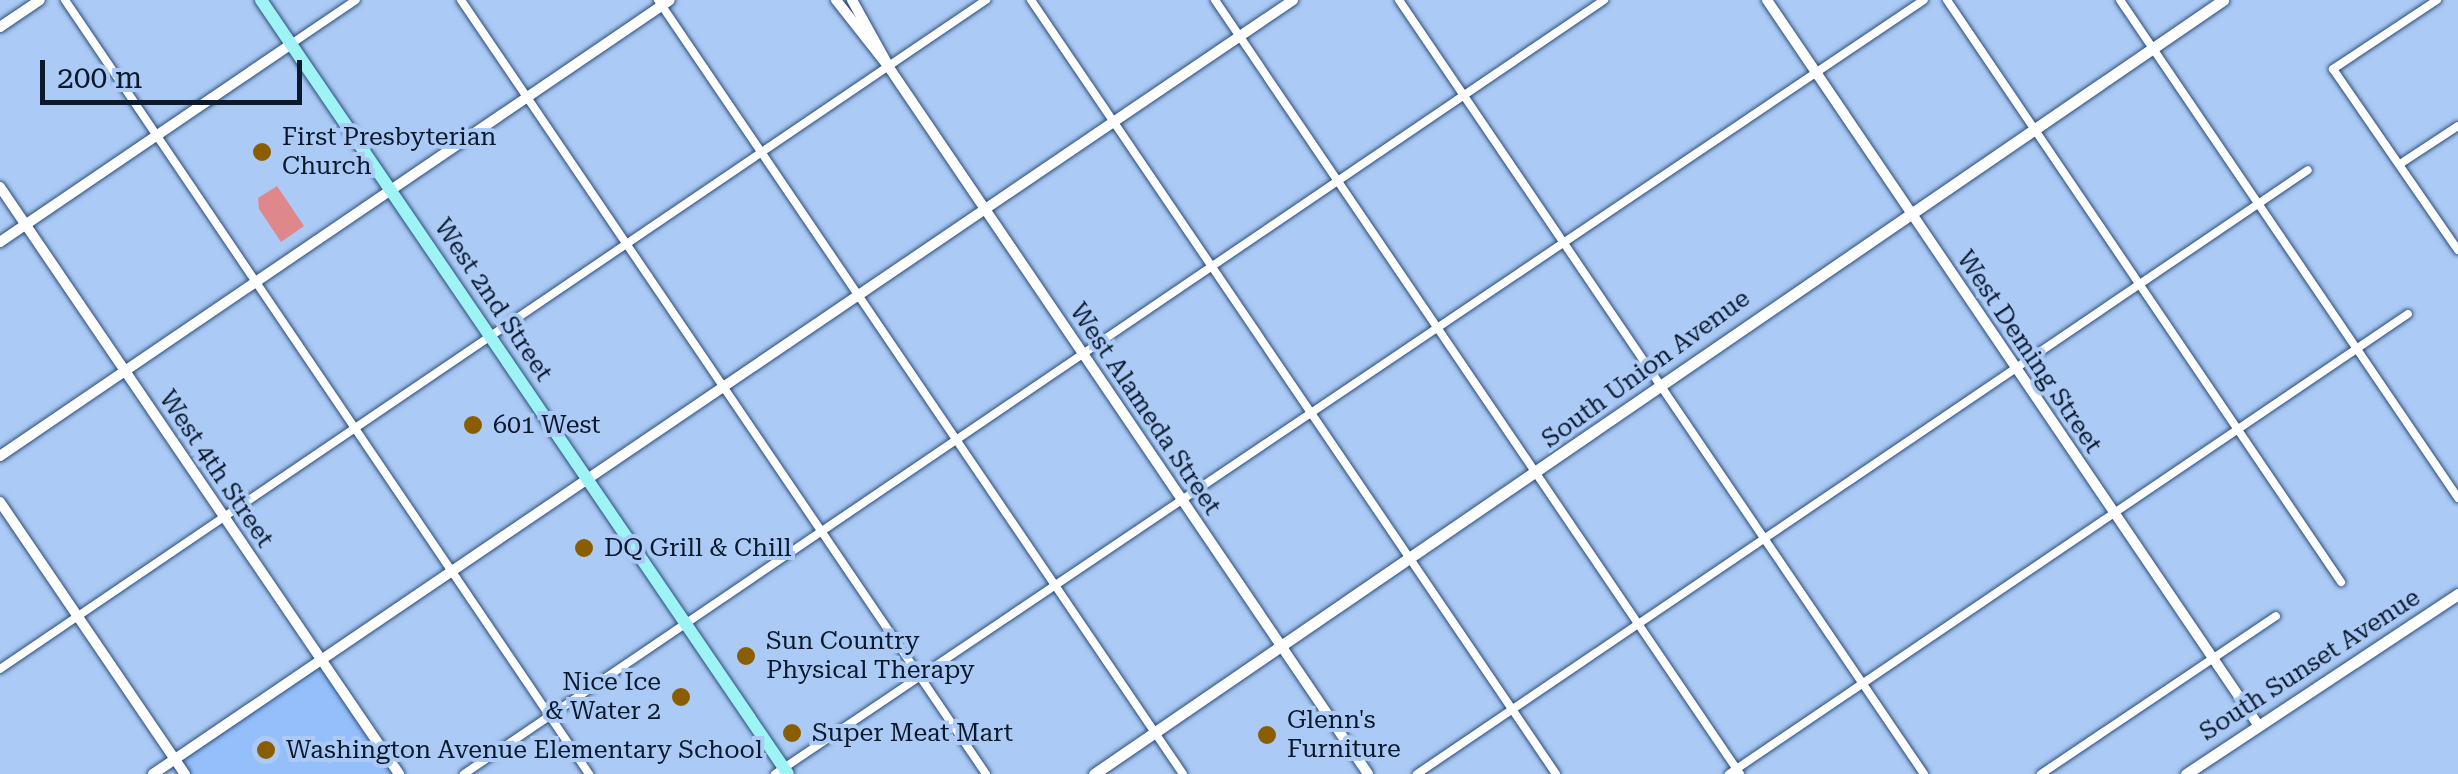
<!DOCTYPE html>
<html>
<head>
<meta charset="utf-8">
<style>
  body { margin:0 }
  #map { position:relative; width:2458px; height:774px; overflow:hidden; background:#abcaf5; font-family:"Roboto Serif",serif }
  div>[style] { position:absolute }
  .built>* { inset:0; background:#94bffb }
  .green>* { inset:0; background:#df888c }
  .roads { filter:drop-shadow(0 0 2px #2c4d7b) drop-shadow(0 0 2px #2c4d7b) }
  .minor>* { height:8px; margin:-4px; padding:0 4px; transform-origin:4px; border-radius:4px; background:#fff }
  .tertiary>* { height:10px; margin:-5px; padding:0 5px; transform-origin:5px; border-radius:5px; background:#fff }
  .secondary>* { height:11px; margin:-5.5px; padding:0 5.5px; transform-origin:5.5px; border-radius:5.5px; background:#fff }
  .primary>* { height:12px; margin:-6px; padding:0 6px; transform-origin:6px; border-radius:6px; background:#9ef3f4 }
  .dots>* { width:28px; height:28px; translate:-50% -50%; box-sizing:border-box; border:5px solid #abcaf5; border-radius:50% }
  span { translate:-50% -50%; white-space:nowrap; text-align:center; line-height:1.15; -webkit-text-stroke:8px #abcaf5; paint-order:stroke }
  .poi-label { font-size:25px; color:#0b192c }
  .left { translate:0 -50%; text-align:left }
  .right { translate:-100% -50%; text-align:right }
  .street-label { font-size:25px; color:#0b192c }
  .scale { position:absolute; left:40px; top:60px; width:262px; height:45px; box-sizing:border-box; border:5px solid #0b192c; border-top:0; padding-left:12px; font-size:30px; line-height:35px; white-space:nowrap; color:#0b192c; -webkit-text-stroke:8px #abcaf5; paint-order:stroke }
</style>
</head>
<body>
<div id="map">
  <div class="built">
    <i style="clip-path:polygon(322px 660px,399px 774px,185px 774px,175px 759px)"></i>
  </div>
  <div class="green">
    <i style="clip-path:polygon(277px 186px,304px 226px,281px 242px,259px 209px,258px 198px)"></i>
  </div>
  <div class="roads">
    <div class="minor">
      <i style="left:65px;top:0;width:935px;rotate:55.9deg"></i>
      <i style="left:461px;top:0;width:935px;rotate:55.85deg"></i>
      <i style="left:658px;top:0;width:935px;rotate:55.85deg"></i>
      <i style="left:1031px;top:0;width:935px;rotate:55.85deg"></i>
      <i style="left:1215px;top:0;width:935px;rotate:55.85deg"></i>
      <i style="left:1399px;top:0;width:935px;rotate:55.85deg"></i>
      <i style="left:1947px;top:0;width:703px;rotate:55.9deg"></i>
      <i style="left:2120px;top:0;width:602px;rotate:55.83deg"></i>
      <i style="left:2437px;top:0;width:125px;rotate:146.4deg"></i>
      <i style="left:2333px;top:69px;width:220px;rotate:55.4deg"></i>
      <i style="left:291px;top:44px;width:78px;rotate:-34.1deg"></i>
      <i style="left:2400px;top:164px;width:69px;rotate:-33.2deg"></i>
      <i style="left:0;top:669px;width:1192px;rotate:-34.16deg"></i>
      <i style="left:464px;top:774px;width:1378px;rotate:-34.17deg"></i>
      <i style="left:775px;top:774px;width:1385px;rotate:-33.97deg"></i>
      <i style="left:1417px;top:774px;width:1076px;rotate:-34.13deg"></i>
      <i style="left:1729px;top:774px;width:820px;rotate:-34.12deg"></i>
      <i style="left:2041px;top:774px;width:283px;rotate:-33.9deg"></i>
    </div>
    <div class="tertiary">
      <i style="left:836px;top:0;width:84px;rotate:51.8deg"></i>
      <i style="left:888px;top:66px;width:855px;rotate:55.86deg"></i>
      <i style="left:852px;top:0;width:74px;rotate:61deg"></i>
      <i style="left:1767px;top:0;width:877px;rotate:55.88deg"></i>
      <i style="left:0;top:27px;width:48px;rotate:-34deg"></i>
      <i style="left:0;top:187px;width:710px;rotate:55.79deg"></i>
      <i style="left:0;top:242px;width:352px;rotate:-34.2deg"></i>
      <i style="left:0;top:456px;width:810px;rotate:-34.24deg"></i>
      <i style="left:0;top:502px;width:329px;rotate:55.8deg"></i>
      <i style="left:153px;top:774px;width:1378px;rotate:-34.17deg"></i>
    </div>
    <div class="secondary">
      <i style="left:1094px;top:774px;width:1369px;rotate:-34.43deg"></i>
      <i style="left:2186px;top:774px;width:326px;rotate:-33.5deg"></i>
    </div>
    <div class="primary">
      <i style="left:261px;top:0;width:936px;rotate:55.75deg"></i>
    </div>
  </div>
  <div class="dots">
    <i style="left:262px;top:152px;background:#8a5e00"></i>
    <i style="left:473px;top:425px;background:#8a5e00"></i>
    <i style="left:584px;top:548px;background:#8a5e00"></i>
    <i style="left:746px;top:656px;background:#8a5e00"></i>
    <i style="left:681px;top:697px;background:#8a5e00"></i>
    <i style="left:792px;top:733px;background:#8a5e00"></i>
    <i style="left:1267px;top:735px;background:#8a5e00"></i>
    <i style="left:266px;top:750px;background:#8a5e00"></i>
  </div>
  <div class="poi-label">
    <span class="left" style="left:282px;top:152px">First Presbyterian<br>Church</span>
    <span class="left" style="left:493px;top:425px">601 West</span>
    <span class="left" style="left:604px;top:548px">DQ Grill &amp; Chill</span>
    <span class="left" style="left:766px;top:656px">Sun Country<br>Physical Therapy</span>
    <span class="right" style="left:661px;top:697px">Nice Ice<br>&amp; Water 2</span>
    <span class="left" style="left:1287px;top:735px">Glenn's<br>Furniture</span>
    <span class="left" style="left:812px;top:733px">Super Meat Mart</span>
    <span class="left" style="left:286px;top:750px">Washington Avenue Elementary School</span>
  </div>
  <div class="street-label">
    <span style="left:493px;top:300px;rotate:56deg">West 2nd Street</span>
    <span style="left:2029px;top:352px;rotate:56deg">West Deming Street</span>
    <span style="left:1646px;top:369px;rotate:-36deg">South Union Avenue</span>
    <span style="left:1145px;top:409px;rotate:56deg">West Alameda Street</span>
    <span style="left:216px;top:469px;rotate:56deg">West 4th Street</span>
    <span style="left:2310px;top:665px;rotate:-33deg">South Sunset Avenue</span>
  </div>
  <div class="scale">200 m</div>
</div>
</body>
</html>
